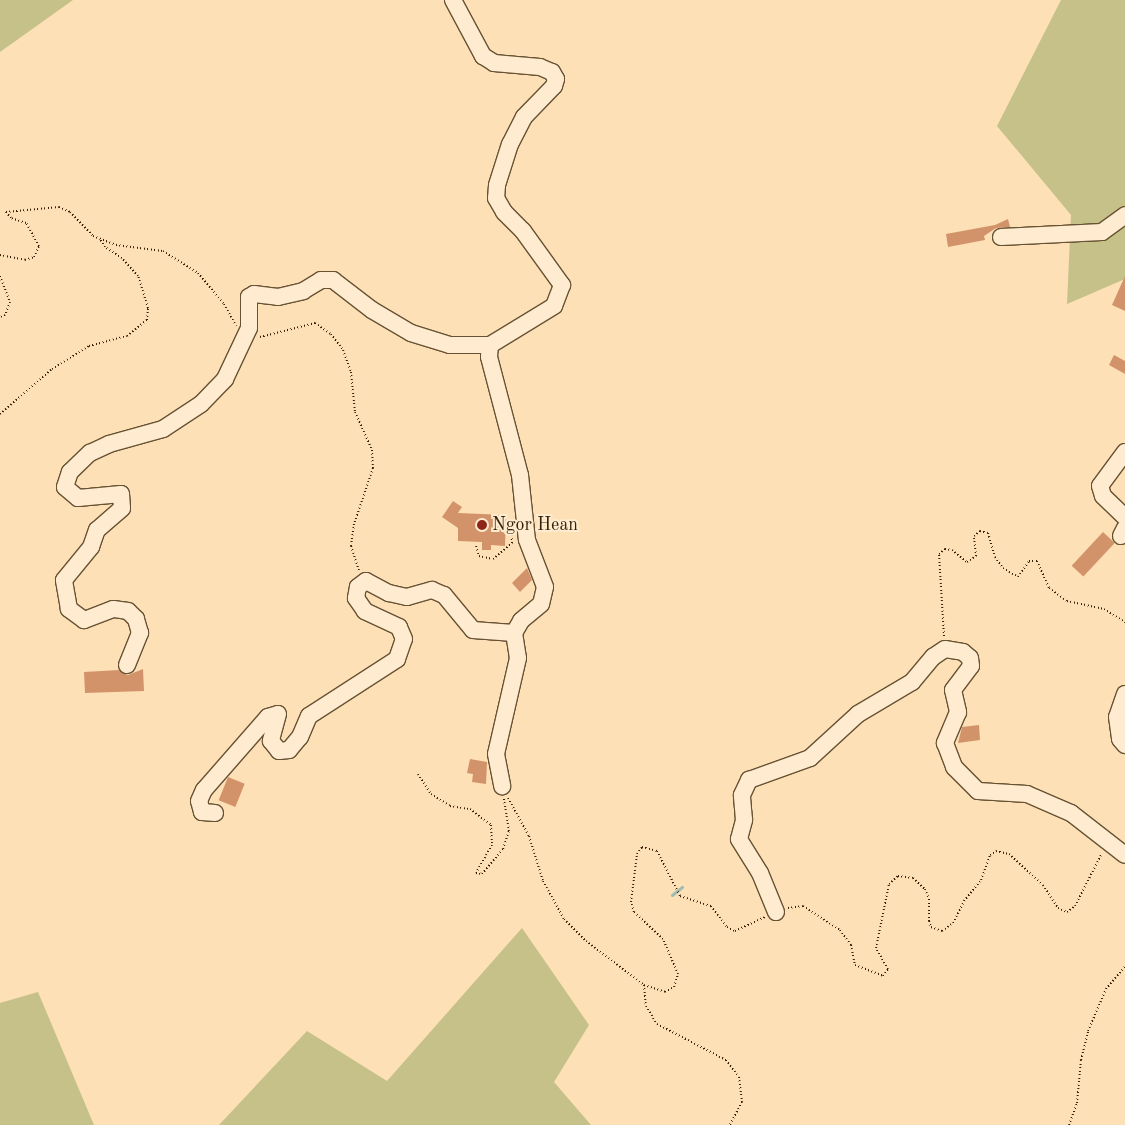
<!DOCTYPE html>
<html>
<head>
<meta charset="utf-8">
<style>
  body { margin:0 }
  #map { position:relative; width:1125px; height:1125px; overflow:hidden; background:#fde0b6; font-family:"Old Standard TT",serif }
  div>[style] { position:absolute }
  .green>* { inset:0; background:#c5c189 }
  .stream>* { height:3px; margin:-1.5px; padding:0 1.5px; transform-origin:1.5px; border-radius:1.5px; background:#a0bcb2 }
  .building>* { inset:0; background:#d3936a; transform-origin:0 0 }
  .path>* { height:2px; margin-top:-1px; transform-origin:0; background:repeating-linear-gradient(90deg,#352207 0 1px,transparent 0 3.5px) }
  .roads { filter:drop-shadow(1px 0 #675233) drop-shadow(-1px 0 #675233) drop-shadow(0 1px #675233) drop-shadow(0 -1px #675233) }
  .minor>* { height:16px; margin:-8px; padding:0 8px; transform-origin:8px; border-radius:8px; background:#feebd0 }
  .dots>* { width:14px; height:14px; translate:-50% -50%; box-sizing:border-box; border:2px solid #feebd0; border-radius:50% }
  span { translate:-50% -50%; white-space:nowrap; text-align:center; line-height:1.15; -webkit-text-stroke:4px #feebd0; paint-order:stroke }
  .poi-label { font-size:18px; color:#352207 }
  .left { translate:0 -50%; text-align:left }
</style>
</head>
<body>
<div id="map">
  <div class="green">
    <i style="clip-path:polygon(0 0,73px 0,0 52px)"></i>
    <i style="clip-path:polygon(1061px 0,1125px 0,1125px 279px,1067px 304px,1071px 215px,997px 126px)"></i>
    <i style="clip-path:polygon(522px 928px,589px 1025px,554px 1082px,591px 1125px,219px 1125px,307px 1031px,387px 1081px)"></i>
    <i style="clip-path:polygon(38px 992px,94px 1125px,0 1125px,0 1003px)"></i>
  </div>
  <div class="stream">
    <i style="left:672px;top:895px;width:13px;rotate:-39deg"></i>
  </div>
  <div class="building">
    <i style="clip-path:polygon(1008px 219px,1010px 227px,996px 228px,984px 236px,985px 240px,948px 247px,946px 234px,995px 225px)"></i>
    <i style="clip-path:polygon(1125px 276px,1125px 311px,1112px 305px)"></i>
    <i style="clip-path:polygon(1114px 355px,1125px 361px,1125px 374px,1109px 365px)"></i>
    <i style="clip-path:polygon(453px 501px,462px 507px,458px 513px,506px 515px,505px 546px,491px 545px,491px 550px,482px 550px,482px 542px,458px 541px,458px 528px,442px 517px)"></i>
    <i style="left:1103px;top:532px;width:16px;height:46px;rotate:43deg"></i>
    <i style="clip-path:polygon(527px 568px,532px 580px,520px 592px,512px 583px)"></i>
    <i style="clip-path:polygon(143px 669px,144px 691px,85px 693px,84px 672px,119px 670px,128px 675px)"></i>
    <i style="clip-path:polygon(979px 725px,980px 740px,958px 743px,962px 727px)"></i>
    <i style="clip-path:polygon(470px 759px,487px 762px,486px 784px,472px 782px,473px 774px,467px 773px)"></i>
    <i style="left:228px;top:777px;width:18px;height:25px;rotate:22deg"></i>
  </div>
  <div class="path">
    <i style="left:0;top:255px;width:25px;rotate:11deg"></i>
    <i style="left:25px;top:260px;width:9px;rotate:-18deg"></i>
    <i style="left:34px;top:257px;width:12px;rotate:-66deg"></i>
    <i style="left:39px;top:246px;width:26px;rotate:-119deg"></i>
    <i style="left:26px;top:223px;width:16px;rotate:-162deg"></i>
    <i style="left:11px;top:218px;width:8px;rotate:-130deg"></i>
    <i style="left:6px;top:212px;width:53px;rotate:-5.4deg"></i>
    <i style="left:59px;top:207px;width:12px;rotate:24deg"></i>
    <i style="left:70px;top:212px;width:33px;rotate:46deg"></i>
    <i style="left:93px;top:236px;width:25px;rotate:21deg"></i>
    <i style="left:116px;top:245px;width:47px;rotate:7.3deg"></i>
    <i style="left:163px;top:251px;width:41px;rotate:32.2deg"></i>
    <i style="left:198px;top:273px;width:40px;rotate:50deg"></i>
    <i style="left:224px;top:304px;width:25px;rotate:61deg"></i>
    <i style="left:0;top:276px;width:28px;rotate:69deg"></i>
    <i style="left:10px;top:302px;width:14px;rotate:111deg"></i>
    <i style="left:5px;top:315px;width:5px;rotate:158deg"></i>
    <i style="left:260px;top:337px;width:57px;rotate:-14.3deg"></i>
    <i style="left:315px;top:323px;width:19px;rotate:35deg"></i>
    <i style="left:331px;top:334px;width:20px;rotate:53deg"></i>
    <i style="left:343px;top:350px;width:23px;rotate:70deg"></i>
    <i style="left:351px;top:372px;width:40px;rotate:84.3deg"></i>
    <i style="left:355px;top:412px;width:42px;rotate:65.9deg"></i>
    <i style="left:372px;top:450px;width:18px;rotate:87deg"></i>
    <i style="left:373px;top:468px;width:59px;rotate:108.7deg"></i>
    <i style="left:354px;top:524px;width:22px;rotate:98deg"></i>
    <i style="left:351px;top:546px;width:26px;rotate:72deg"></i>
    <i style="left:0;top:414px;width:69px;rotate:-40.9deg"></i>
    <i style="left:52px;top:369px;width:44px;rotate:-31.9deg"></i>
    <i style="left:89px;top:346px;width:39px;rotate:-15deg"></i>
    <i style="left:127px;top:336px;width:26px;rotate:-39deg"></i>
    <i style="left:147px;top:320px;width:12px;rotate:-85deg"></i>
    <i style="left:148px;top:308px;width:34px;rotate:-107deg"></i>
    <i style="left:138px;top:276px;width:24px;rotate:-132deg"></i>
    <i style="left:122px;top:258px;width:20px;rotate:-147deg"></i>
    <i style="left:105px;top:247px;width:9px;rotate:-122deg"></i>
    <i style="left:476px;top:546px;width:10px;rotate:73deg"></i>
    <i style="left:479px;top:556px;width:14px;rotate:12deg"></i>
    <i style="left:493px;top:559px;width:25px;rotate:-40deg"></i>
    <i style="left:512px;top:543px;width:16px;rotate:-94deg"></i>
    <i style="left:944px;top:636px;width:82px;rotate:-93.5deg"></i>
    <i style="left:939px;top:554px;width:8px;rotate:-40deg"></i>
    <i style="left:945px;top:549px;width:7px;rotate:8deg"></i>
    <i style="left:952px;top:550px;width:19px;rotate:39deg"></i>
    <i style="left:967px;top:562px;width:11px;rotate:-34deg"></i>
    <i style="left:976px;top:556px;width:20px;rotate:-96deg"></i>
    <i style="left:974px;top:536px;width:8px;rotate:-40deg"></i>
    <i style="left:980px;top:531px;width:8px;rotate:14deg"></i>
    <i style="left:988px;top:533px;width:25px;rotate:74deg"></i>
    <i style="left:995px;top:557px;width:14px;rotate:54deg"></i>
    <i style="left:1003px;top:568px;width:17px;rotate:31deg"></i>
    <i style="left:1018px;top:577px;width:19px;rotate:-55deg"></i>
    <i style="left:1029px;top:561px;width:8px"></i>
    <i style="left:1037px;top:561px;width:30px;rotate:66deg"></i>
    <i style="left:1049px;top:588px;width:22px;rotate:36deg"></i>
    <i style="left:1067px;top:601px;width:38px;rotate:12deg"></i>
    <i style="left:1104px;top:609px;width:25px;rotate:32deg"></i>
    <i style="left:418px;top:774px;width:24px;rotate:57deg"></i>
    <i style="left:431px;top:794px;width:22px;rotate:32deg"></i>
    <i style="left:450px;top:806px;width:20px;rotate:9deg"></i>
    <i style="left:470px;top:809px;width:26px;rotate:37deg"></i>
    <i style="left:491px;top:825px;width:20px;rotate:87deg"></i>
    <i style="left:492px;top:845px;width:32px;rotate:120deg"></i>
    <i style="left:476px;top:873px;width:6px;rotate:9deg"></i>
    <i style="left:482px;top:874px;width:33px;rotate:-50deg"></i>
    <i style="left:503px;top:849px;width:19px;rotate:-72deg"></i>
    <i style="left:509px;top:831px;width:33px;rotate:-99deg"></i>
    <i style="left:508px;top:798px;width:43px;rotate:61.1deg"></i>
    <i style="left:529px;top:836px;width:47px;rotate:72.7deg"></i>
    <i style="left:543px;top:881px;width:43px;rotate:61.1deg"></i>
    <i style="left:564px;top:919px;width:31px;rotate:45deg"></i>
    <i style="left:586px;top:941px;width:73px;rotate:37.2deg"></i>
    <i style="left:644px;top:985px;width:22px;rotate:18deg"></i>
    <i style="left:665px;top:992px;width:10px;rotate:-29deg"></i>
    <i style="left:674px;top:987px;width:14px;rotate:-73deg"></i>
    <i style="left:678px;top:974px;width:38px;rotate:-113deg"></i>
    <i style="left:663px;top:939px;width:40px;rotate:-137deg"></i>
    <i style="left:634px;top:912px;width:10px;rotate:-107deg"></i>
    <i style="left:631px;top:902px;width:48px;rotate:-82.9deg"></i>
    <i style="left:637px;top:854px;width:9px;rotate:-54deg"></i>
    <i style="left:642px;top:847px;width:16px;rotate:15deg"></i>
    <i style="left:657px;top:851px;width:51px;rotate:62.9deg"></i>
    <i style="left:680px;top:896px;width:33px;rotate:18deg"></i>
    <i style="left:711px;top:906px;width:26px;rotate:53deg"></i>
    <i style="left:727px;top:927px;width:9px;rotate:27deg"></i>
    <i style="left:735px;top:931px;width:33px;rotate:-25deg"></i>
    <i style="left:788px;top:908px;width:15px;rotate:-8deg"></i>
    <i style="left:803px;top:906px;width:44px;rotate:33deg"></i>
    <i style="left:840px;top:930px;width:19px;rotate:54deg"></i>
    <i style="left:851px;top:945px;width:20px;rotate:79deg"></i>
    <i style="left:855px;top:965px;width:30px;rotate:21deg"></i>
    <i style="left:883px;top:976px;width:9px;rotate:-54deg"></i>
    <i style="left:888px;top:969px;width:24px;rotate:-120deg"></i>
    <i style="left:876px;top:948px;width:65px;rotate:-78.5deg"></i>
    <i style="left:889px;top:884px;width:12px;rotate:-42deg"></i>
    <i style="left:898px;top:876px;width:15px;rotate:8deg"></i>
    <i style="left:913px;top:878px;width:16px;rotate:43deg"></i>
    <i style="left:925px;top:889px;width:11px;rotate:68deg"></i>
    <i style="left:929px;top:899px;width:22px;rotate:90deg"></i>
    <i style="left:929px;top:921px;width:6px;rotate:72deg"></i>
    <i style="left:931px;top:927px;width:12px;rotate:20deg"></i>
    <i style="left:942px;top:931px;width:14px;rotate:-36deg"></i>
    <i style="left:953px;top:923px;width:25px;rotate:-63deg"></i>
    <i style="left:964px;top:901px;width:27px;rotate:-51deg"></i>
    <i style="left:981px;top:880px;width:27px;rotate:-70deg"></i>
    <i style="left:990px;top:855px;width:7px;rotate:-34deg"></i>
    <i style="left:996px;top:851px;width:13px;rotate:13deg"></i>
    <i style="left:1009px;top:854px;width:46px;rotate:42.4deg"></i>
    <i style="left:1043px;top:885px;width:27px;rotate:57deg"></i>
    <i style="left:1058px;top:908px;width:10px;rotate:24deg"></i>
    <i style="left:1067px;top:912px;width:10px;rotate:-37deg"></i>
    <i style="left:1075px;top:906px;width:59px;rotate:-63deg"></i>
    <i style="left:644px;top:985px;width:21px;rotate:85deg"></i>
    <i style="left:646px;top:1006px;width:21px;rotate:59deg"></i>
    <i style="left:657px;top:1024px;width:78px;rotate:27.6deg"></i>
    <i style="left:726px;top:1060px;width:21px;rotate:53deg"></i>
    <i style="left:739px;top:1077px;width:25px;rotate:83deg"></i>
    <i style="left:742px;top:1102px;width:26px;rotate:118deg"></i>
    <i style="left:1069px;top:1125px;width:23px;rotate:-70deg"></i>
    <i style="left:1077px;top:1103px;width:43px;rotate:-84.7deg"></i>
    <i style="left:1081px;top:1060px;width:30px;rotate:-76deg"></i>
    <i style="left:1088px;top:1031px;width:46px;rotate:-66.8deg"></i>
    <i style="left:1106px;top:989px;width:30px;rotate:-50deg"></i>
  </div>
  <div class="roads">
    <div class="minor">
      <i style="left:453px;top:0;width:64px;rotate:61.8deg"></i>
      <i style="left:483px;top:56px;width:13px;rotate:32deg"></i>
      <i style="left:494px;top:63px;width:46px;rotate:5deg"></i>
      <i style="left:540px;top:67px;width:13px;rotate:23deg"></i>
      <i style="left:552px;top:72px;width:8px;rotate:60deg"></i>
      <i style="left:556px;top:79px;width:7px;rotate:106deg"></i>
      <i style="left:554px;top:86px;width:43px;rotate:134.1deg"></i>
      <i style="left:524px;top:117px;width:30px;rotate:117deg"></i>
      <i style="left:510px;top:144px;width:43px;rotate:107.6deg"></i>
      <i style="left:497px;top:185px;width:13px;rotate:94deg"></i>
      <i style="left:496px;top:198px;width:16px;rotate:60deg"></i>
      <i style="left:504px;top:212px;width:27px;rotate:45deg"></i>
      <i style="left:523px;top:231px;width:67px;rotate:54.2deg"></i>
      <i style="left:562px;top:285px;width:22px;rotate:111deg"></i>
      <i style="left:554px;top:306px;width:75px;rotate:148.6deg"></i>
      <i style="left:490px;top:345px;width:12px;rotate:95deg"></i>
      <i style="left:489px;top:357px;width:122px;rotate:75.3deg"></i>
      <i style="left:520px;top:475px;width:65px;rotate:83.9deg"></i>
      <i style="left:527px;top:540px;width:50px;rotate:69deg"></i>
      <i style="left:545px;top:587px;width:17px;rotate:103deg"></i>
      <i style="left:541px;top:604px;width:26px;rotate:140deg"></i>
      <i style="left:521px;top:621px;width:14px;rotate:120deg"></i>
      <i style="left:514px;top:633px;width:25px;rotate:81deg"></i>
      <i style="left:518px;top:658px;width:98px;rotate:102.9deg"></i>
      <i style="left:496px;top:754px;width:33px;rotate:79deg"></i>
      <i style="left:1001px;top:237px;width:101px;rotate:-2.8deg"></i>
      <i style="left:1102px;top:232px;width:29px;rotate:-36deg"></i>
      <i style="left:1125px;top:452px;width:42px;rotate:126.3deg"></i>
      <i style="left:1100px;top:486px;width:10px;rotate:73deg"></i>
      <i style="left:1103px;top:496px;width:30px;rotate:44deg"></i>
      <i style="left:1121px;top:536px;width:9px;rotate:-63deg"></i>
      <i style="left:127px;top:665px;width:35px;rotate:-68deg"></i>
      <i style="left:140px;top:633px;width:15px;rotate:-106deg"></i>
      <i style="left:136px;top:619px;width:11px;rotate:-135deg"></i>
      <i style="left:128px;top:611px;width:15px;rotate:-172deg"></i>
      <i style="left:113px;top:609px;width:31px;rotate:159deg"></i>
      <i style="left:84px;top:620px;width:19px;rotate:-144deg"></i>
      <i style="left:69px;top:609px;width:29px;rotate:-100deg"></i>
      <i style="left:64px;top:580px;width:43px;rotate:-50.7deg"></i>
      <i style="left:91px;top:547px;width:18px;rotate:-71deg"></i>
      <i style="left:97px;top:530px;width:33px;rotate:-41deg"></i>
      <i style="left:122px;top:508px;width:14px;rotate:-94deg"></i>
      <i style="left:121px;top:494px;width:43px;rotate:174.7deg"></i>
      <i style="left:78px;top:498px;width:17px;rotate:-140deg"></i>
      <i style="left:65px;top:487px;width:16px;rotate:-72deg"></i>
      <i style="left:70px;top:472px;width:28px;rotate:-44deg"></i>
      <i style="left:90px;top:453px;width:21px;rotate:-25deg"></i>
      <i style="left:109px;top:444px;width:56px;rotate:-15.5deg"></i>
      <i style="left:163px;top:429px;width:45px;rotate:-33.3deg"></i>
      <i style="left:201px;top:404px;width:35px;rotate:-46deg"></i>
      <i style="left:225px;top:379px;width:56px;rotate:-64.8deg"></i>
      <i style="left:249px;top:328px;width:31px;rotate:-90deg"></i>
      <i style="left:249px;top:297px;width:6px;rotate:-31deg"></i>
      <i style="left:254px;top:294px;width:24px;rotate:7deg"></i>
      <i style="left:278px;top:297px;width:26px;rotate:-13deg"></i>
      <i style="left:303px;top:291px;width:21px;rotate:-31deg"></i>
      <i style="left:321px;top:280px;width:12px"></i>
      <i style="left:333px;top:280px;width:49px;rotate:37.6deg"></i>
      <i style="left:372px;top:310px;width:45px;rotate:30.5deg"></i>
      <i style="left:411px;top:333px;width:41px;rotate:17.1deg"></i>
      <i style="left:450px;top:345px;width:40px"></i>
      <i style="left:1125px;top:694px;width:24px;rotate:109deg"></i>
      <i style="left:1117px;top:717px;width:22px;rotate:82deg"></i>
      <i style="left:1120px;top:739px;width:8px;rotate:50deg"></i>
      <i style="left:215px;top:813px;width:13px;rotate:-176deg"></i>
      <i style="left:202px;top:812px;width:11px;rotate:-105deg"></i>
      <i style="left:199px;top:801px;width:12px;rotate:-66deg"></i>
      <i style="left:204px;top:790px;width:97px;rotate:-48.8deg"></i>
      <i style="left:268px;top:717px;width:10px;rotate:-17deg"></i>
      <i style="left:278px;top:714px;width:28px;rotate:105deg"></i>
      <i style="left:271px;top:741px;width:13px;rotate:51deg"></i>
      <i style="left:279px;top:751px;width:10px;rotate:-6deg"></i>
      <i style="left:289px;top:750px;width:17px;rotate:-50deg"></i>
      <i style="left:300px;top:737px;width:23px;rotate:-67deg"></i>
      <i style="left:309px;top:716px;width:105px;rotate:-32.9deg"></i>
      <i style="left:397px;top:659px;width:21px;rotate:-71deg"></i>
      <i style="left:404px;top:639px;width:13px;rotate:-113deg"></i>
      <i style="left:399px;top:627px;width:38px;rotate:-155deg"></i>
      <i style="left:365px;top:611px;width:16px;rotate:-125deg"></i>
      <i style="left:356px;top:598px;width:11px;rotate:-80deg"></i>
      <i style="left:358px;top:587px;width:10px;rotate:-37deg"></i>
      <i style="left:366px;top:581px;width:26px;rotate:28deg"></i>
      <i style="left:389px;top:593px;width:18px;rotate:13deg"></i>
      <i style="left:407px;top:597px;width:26px;rotate:-16deg"></i>
      <i style="left:432px;top:590px;width:13px;rotate:23deg"></i>
      <i style="left:444px;top:595px;width:45px;rotate:50.4deg"></i>
      <i style="left:473px;top:630px;width:41px;rotate:4.2deg"></i>
      <i style="left:776px;top:912px;width:42px;rotate:-112.3deg"></i>
      <i style="left:760px;top:873px;width:40px;rotate:-122deg"></i>
      <i style="left:739px;top:839px;width:20px;rotate:-75deg"></i>
      <i style="left:744px;top:820px;width:25px;rotate:-95deg"></i>
      <i style="left:742px;top:795px;width:17px;rotate:-65deg"></i>
      <i style="left:749px;top:780px;width:65px;rotate:-19.8deg"></i>
      <i style="left:810px;top:758px;width:65px;rotate:-42.5deg"></i>
      <i style="left:858px;top:714px;width:63px;rotate:-30.7deg"></i>
      <i style="left:912px;top:682px;width:33px;rotate:-50deg"></i>
      <i style="left:933px;top:657px;width:14px;rotate:-34deg"></i>
      <i style="left:945px;top:649px;width:18px;rotate:9deg"></i>
      <i style="left:963px;top:652px;width:9px;rotate:41deg"></i>
      <i style="left:970px;top:658px;width:8px;rotate:83deg"></i>
      <i style="left:971px;top:666px;width:30px;rotate:127deg"></i>
      <i style="left:953px;top:690px;width:23px;rotate:77deg"></i>
      <i style="left:958px;top:712px;width:34px;rotate:113deg"></i>
      <i style="left:945px;top:743px;width:26px;rotate:69deg"></i>
      <i style="left:954px;top:767px;width:34px;rotate:45deg"></i>
      <i style="left:978px;top:791px;width:49px;rotate:3.5deg"></i>
      <i style="left:1027px;top:794px;width:48px;rotate:23.4deg"></i>
      <i style="left:1071px;top:813px;width:68px;rotate:37.9deg"></i>
    </div>
  </div>
  <div class="dots">
    <i style="left:482px;top:525px;background:#8f2418"></i>
  </div>
  <div class="poi-label">
    <span class="left" style="left:492px;top:525px">Ngor Hean</span>
  </div>
</div>
</body>
</html>
